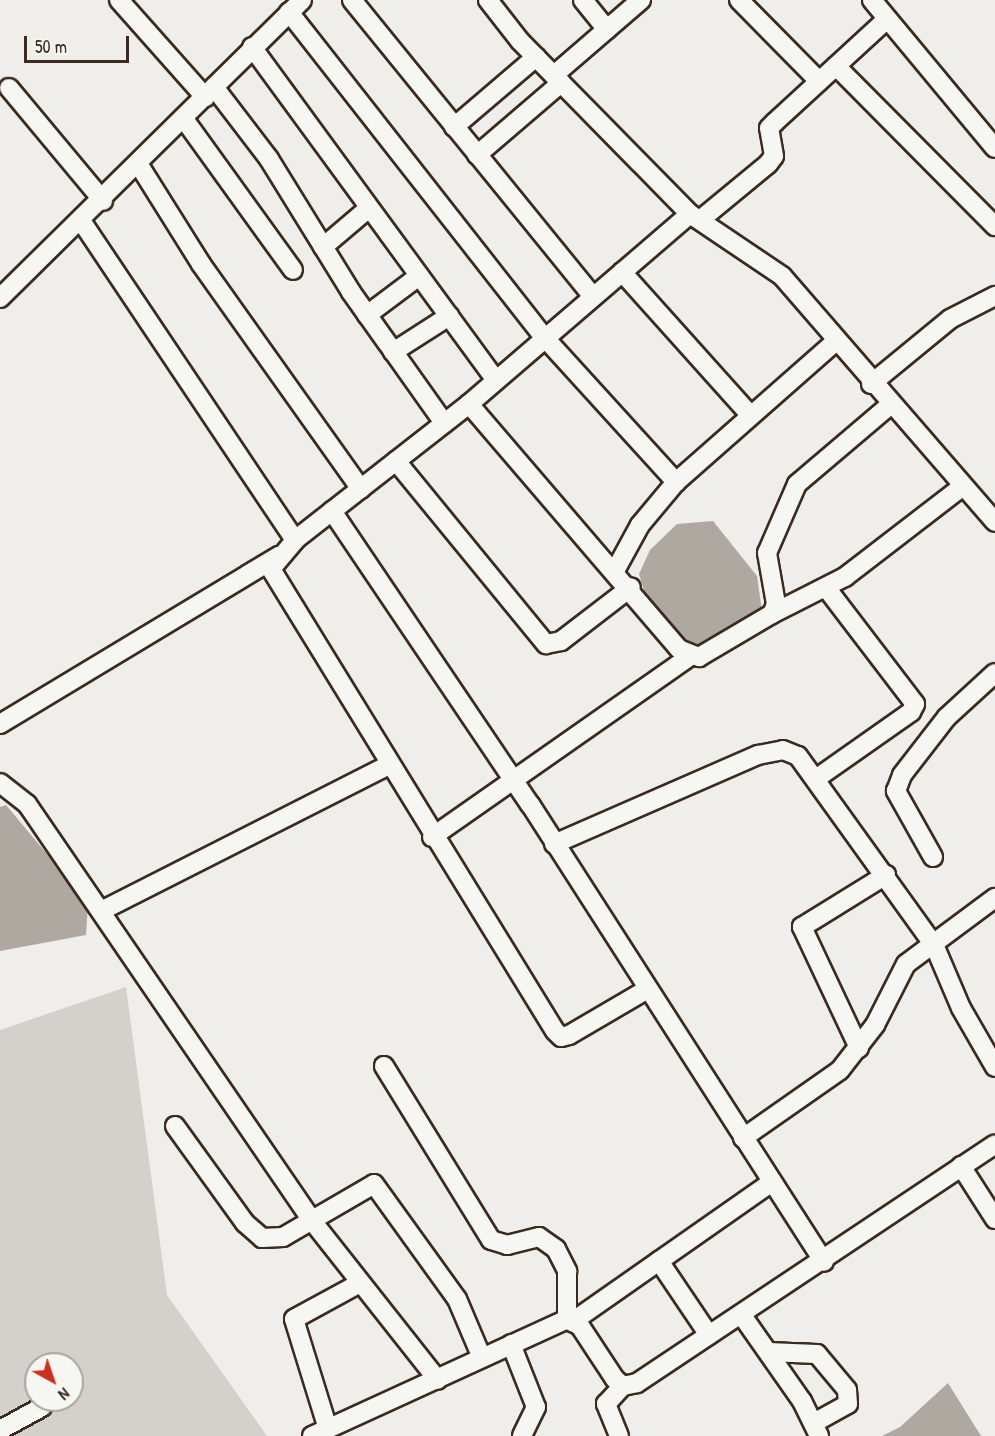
<!DOCTYPE html>
<html>
<head>
<meta charset="utf-8">
<style>
  body { margin:0 }
  #map { position:relative; width:995px; height:1436px; overflow:hidden; background:#efeeea; font-family:"Patrick Hand",sans-serif }
  div>[style] { position:absolute }
  .green>* { inset:0; background:#d4d1cc }
  .water>* { inset:0; background:#afa8a1 }
  .roads { filter:drop-shadow(2px 0 #3b2a1e) drop-shadow(-2px 0 #3b2a1e) drop-shadow(0 2px #3b2a1e) drop-shadow(0 -2px #3b2a1e) }
  .minor>* { height:18px; margin:-9px; padding:0 9px; transform-origin:9px; border-radius:9px; background:#f6f6f2 }
  span { translate:-50% -50%; white-space:nowrap; text-align:center; line-height:1.15; -webkit-text-stroke:6px #f6f6f2; paint-order:stroke }
  .north { position:absolute; left:24px; top:1352px; width:60px; height:60px; box-sizing:border-box; background:#f6f6f2; border:2px solid #aba49d; border-radius:50%; rotate:140deg; font-size:16px; font-weight:700; line-height:24px; text-align:center; color:#3b2a1e }
  .north::after { content:''; display:block; margin:auto; width:21px; height:27px; background:#c8321e; clip-path:polygon(50% 0,100% 100%,50% 72%,0 100%) }
  .scale { position:absolute; left:24px; top:36px; width:105px; height:27px; box-sizing:border-box; border:3px solid #3b2a1e; border-top:0; padding-left:8px; font-size:18px; line-height:21px; white-space:nowrap; color:#3b2a1e; -webkit-text-stroke:4px #f6f6f2; paint-order:stroke }
</style>
</head>
<body>
<div id="map">
  <div class="green">
    <i style="clip-path:polygon(evenodd,126px 987px,167px 1295px,267px 1436px,0 1436px,0 1030px,126px 987px,36px 1364px,72px 1364px,72px 1400px,36px 1400px,36px 1364px)"></i>
  </div>
  <div class="water">
    <i style="clip-path:polygon(713px 521px,757px 576px,763px 618px,702px 655px,649px 607px,639px 574px,650px 550px,677px 524px)"></i>
    <i style="clip-path:polygon(6px 805px,88px 903px,86px 935px,0 951px,0 807px)"></i>
    <i style="clip-path:polygon(948px 1383px,981px 1436px,882px 1436px,900px 1427px)"></i>
  </div>
  <div class="roads">
    <div class="minor">
      <i style="left:119px;top:0;width:130px;rotate:48.4deg"></i>
      <i style="left:352px;top:0;width:382px;rotate:50.9deg"></i>
      <i style="left:488px;top:0;width:52px;rotate:52deg"></i>
      <i style="left:520px;top:41px;width:243px;rotate:45.5deg"></i>
      <i style="left:690px;top:214px;width:111px;rotate:34deg"></i>
      <i style="left:782px;top:276px;width:325px;rotate:49.1deg"></i>
      <i style="left:583px;top:0;width:38px;rotate:51deg"></i>
      <i style="left:739px;top:0;width:114px;rotate:45.4deg"></i>
      <i style="left:872px;top:0;width:192px;rotate:50.3deg"></i>
      <i style="left:289px;top:12px;width:415px;rotate:51.9deg"></i>
      <i style="left:545px;top:338px;width:195px;rotate:47.7deg"></i>
      <i style="left:252px;top:47px;width:413px;rotate:53.8deg"></i>
      <i style="left:836px;top:66px;width:226px;rotate:45.2deg"></i>
      <i style="left:554px;top:75px;width:115px;rotate:-40.8deg"></i>
      <i style="left:214px;top:87px;width:91px;rotate:52.6deg"></i>
      <i style="left:269px;top:159px;width:156px;rotate:58.3deg"></i>
      <i style="left:351px;top:292px;width:161px;rotate:54.6deg"></i>
      <i style="left:9px;top:88px;width:147px;rotate:50.2deg"></i>
      <i style="left:184px;top:119px;width:186px;rotate:54.2deg"></i>
      <i style="left:454px;top:127px;width:108px;rotate:-40.5deg"></i>
      <i style="left:477px;top:155px;width:111px;rotate:-40.6deg"></i>
      <i style="left:139px;top:165px;width:117px;rotate:57.9deg"></i>
      <i style="left:201px;top:264px;width:276px;rotate:54.6deg"></i>
      <i style="left:700px;top:220px;width:88px;rotate:-39.5deg"></i>
      <i style="left:768px;top:164px;width:10px;rotate:-53deg"></i>
      <i style="left:774px;top:156px;width:28px;rotate:-100deg"></i>
      <i style="left:769px;top:128px;width:8px;rotate:-45deg"></i>
      <i style="left:775px;top:122px;width:151px;rotate:-42.6deg"></i>
      <i style="left:82px;top:222px;width:383px;rotate:56.2deg"></i>
      <i style="left:323px;top:247px;width:60px;rotate:-40.3deg"></i>
      <i style="left:622px;top:272px;width:193px;rotate:48.1deg"></i>
      <i style="left:0;top:298px;width:424px;rotate:-44.6deg"></i>
      <i style="left:367px;top:315px;width:65px;rotate:-36.9deg"></i>
      <i style="left:393px;top:352px;width:67px;rotate:-32.7deg"></i>
      <i style="left:871px;top:384px;width:102px;rotate:-39.4deg"></i>
      <i style="left:950px;top:319px;width:51px;rotate:-27.1deg"></i>
      <i style="left:469px;top:404px;width:323px;rotate:49.4deg"></i>
      <i style="left:679px;top:649px;width:22px;rotate:22deg"></i>
      <i style="left:699px;top:657px;width:85px;rotate:-30.5deg"></i>
      <i style="left:772px;top:614px;width:11px;rotate:-68deg"></i>
      <i style="left:776px;top:604px;width:52px;rotate:-100deg"></i>
      <i style="left:767px;top:553px;width:75px;rotate:-66.5deg"></i>
      <i style="left:797px;top:484px;width:121px;rotate:-40.3deg"></i>
      <i style="left:396px;top:461px;width:237px;rotate:50.7deg"></i>
      <i style="left:546px;top:644px;width:15px;rotate:-11deg"></i>
      <i style="left:561px;top:641px;width:88px;rotate:-37.6deg"></i>
      <i style="left:332px;top:511px;width:354px;rotate:56deg"></i>
      <i style="left:530px;top:804px;width:544px;rotate:57.3deg"></i>
      <i style="left:616px;top:569px;width:50px;rotate:-61.4deg"></i>
      <i style="left:640px;top:525px;width:56px;rotate:-50.1deg"></i>
      <i style="left:676px;top:482px;width:213px;rotate:-41.4deg"></i>
      <i style="left:772px;top:614px;width:82px;rotate:-26.9deg"></i>
      <i style="left:845px;top:577px;width:148px;rotate:-37.6deg"></i>
      <i style="left:0;top:724px;width:325px;rotate:-31.1deg"></i>
      <i style="left:817px;top:778px;width:115px;rotate:-35.1deg"></i>
      <i style="left:911px;top:712px;width:9px;rotate:-63deg"></i>
      <i style="left:915px;top:704px;width:145px;rotate:-127.4deg"></i>
      <i style="left:0;top:783px;width:34px;rotate:38deg"></i>
      <i style="left:27px;top:804px;width:506px;rotate:55.62deg"></i>
      <i style="left:313px;top:1222px;width:201px;rotate:51.7deg"></i>
      <i style="left:432px;top:837px;width:314px;rotate:-35deg"></i>
      <i style="left:554px;top:844px;width:223px;rotate:-23.6deg"></i>
      <i style="left:758px;top:755px;width:25px;rotate:-11deg"></i>
      <i style="left:783px;top:750px;width:16px;rotate:22deg"></i>
      <i style="left:798px;top:756px;width:235px;rotate:54.3deg"></i>
      <i style="left:935px;top:947px;width:66px;rotate:66.9deg"></i>
      <i style="left:961px;top:1008px;width:68px;rotate:60deg"></i>
      <i style="left:933px;top:857px;width:76px;rotate:-119.3deg"></i>
      <i style="left:896px;top:791px;width:17px;rotate:-69deg"></i>
      <i style="left:902px;top:775px;width:73px;rotate:-52.2deg"></i>
      <i style="left:947px;top:717px;width:65px;rotate:-42.5deg"></i>
      <i style="left:101px;top:911px;width:323px;rotate:-26.9deg"></i>
      <i style="left:646px;top:990px;width:89px;rotate:149.7deg"></i>
      <i style="left:569px;top:1035px;width:8px;rotate:166deg"></i>
      <i style="left:561px;top:1037px;width:8px;rotate:-135deg"></i>
      <i style="left:555px;top:1031px;width:542px;rotate:-121.58deg"></i>
      <i style="left:271px;top:569px;width:38px;rotate:-50deg"></i>
      <i style="left:295px;top:540px;width:221px;rotate:-38deg"></i>
      <i style="left:469px;top:404px;width:291px;rotate:-40.7deg"></i>
      <i style="left:859px;top:1048px;width:134px;rotate:-115.2deg"></i>
      <i style="left:802px;top:927px;width:99px;rotate:-31.8deg"></i>
      <i style="left:384px;top:1066px;width:204px;rotate:58.4deg"></i>
      <i style="left:491px;top:1240px;width:17px;rotate:17deg"></i>
      <i style="left:507px;top:1245px;width:33px;rotate:-14deg"></i>
      <i style="left:539px;top:1237px;width:21px;rotate:35deg"></i>
      <i style="left:556px;top:1249px;width:25px;rotate:63deg"></i>
      <i style="left:567px;top:1271px;width:48px;rotate:90deg"></i>
      <i style="left:175px;top:1126px;width:120px;rotate:54.2deg"></i>
      <i style="left:245px;top:1223px;width:23px;rotate:41deg"></i>
      <i style="left:262px;top:1238px;width:21px;rotate:-3deg"></i>
      <i style="left:283px;top:1237px;width:105px;rotate:-30.2deg"></i>
      <i style="left:374px;top:1184px;width:142px;rotate:54.2deg"></i>
      <i style="left:457px;top:1299px;width:64px;rotate:67deg"></i>
      <i style="left:743px;top:1138px;width:118px;rotate:-35deg"></i>
      <i style="left:840px;top:1070px;width:57px;rotate:-52.1deg"></i>
      <i style="left:875px;top:1025px;width:68px;rotate:-63.1deg"></i>
      <i style="left:906px;top:964px;width:111px;rotate:-36.6deg"></i>
      <i style="left:961px;top:1166px;width:63px;rotate:57.3deg"></i>
      <i style="left:659px;top:1261px;width:89px;rotate:56deg"></i>
      <i style="left:741px;top:1314px;width:106px;rotate:55deg"></i>
      <i style="left:802px;top:1401px;width:39px;rotate:64deg"></i>
      <i style="left:572px;top:1322px;width:244px;rotate:-35deg"></i>
      <i style="left:511px;top:1344px;width:68px;rotate:68.4deg"></i>
      <i style="left:536px;top:1407px;width:32px;rotate:116deg"></i>
      <i style="left:768px;top:1352px;width:49px;rotate:2.3deg"></i>
      <i style="left:817px;top:1354px;width:47px;rotate:50.2deg"></i>
      <i style="left:847px;top:1390px;width:14px;rotate:86deg"></i>
      <i style="left:848px;top:1404px;width:39px;rotate:151deg"></i>
      <i style="left:328px;top:1429px;width:115px;rotate:-107.2deg"></i>
      <i style="left:294px;top:1319px;width:75px;rotate:-28.6deg"></i>
      <i style="left:0;top:1430px;width:48px;rotate:-28.7deg"></i>
      <i style="left:312px;top:1436px;width:281px;rotate:-24.6deg"></i>
      <i style="left:567px;top:1319px;width:15px;rotate:28deg"></i>
      <i style="left:580px;top:1326px;width:64px;rotate:56.6deg"></i>
      <i style="left:615px;top:1379px;width:11px;rotate:41deg"></i>
      <i style="left:623px;top:1386px;width:14px;rotate:-12deg"></i>
      <i style="left:637px;top:1383px;width:430px;rotate:-33.7deg"></i>
      <i style="left:619px;top:1436px;width:35px;rotate:-112deg"></i>
      <i style="left:606px;top:1404px;width:25px;rotate:-47deg"></i>
    </div>
  </div>
  <div class="north">N</div>
  <div class="scale">50 m</div>
</div>
</body>
</html>
